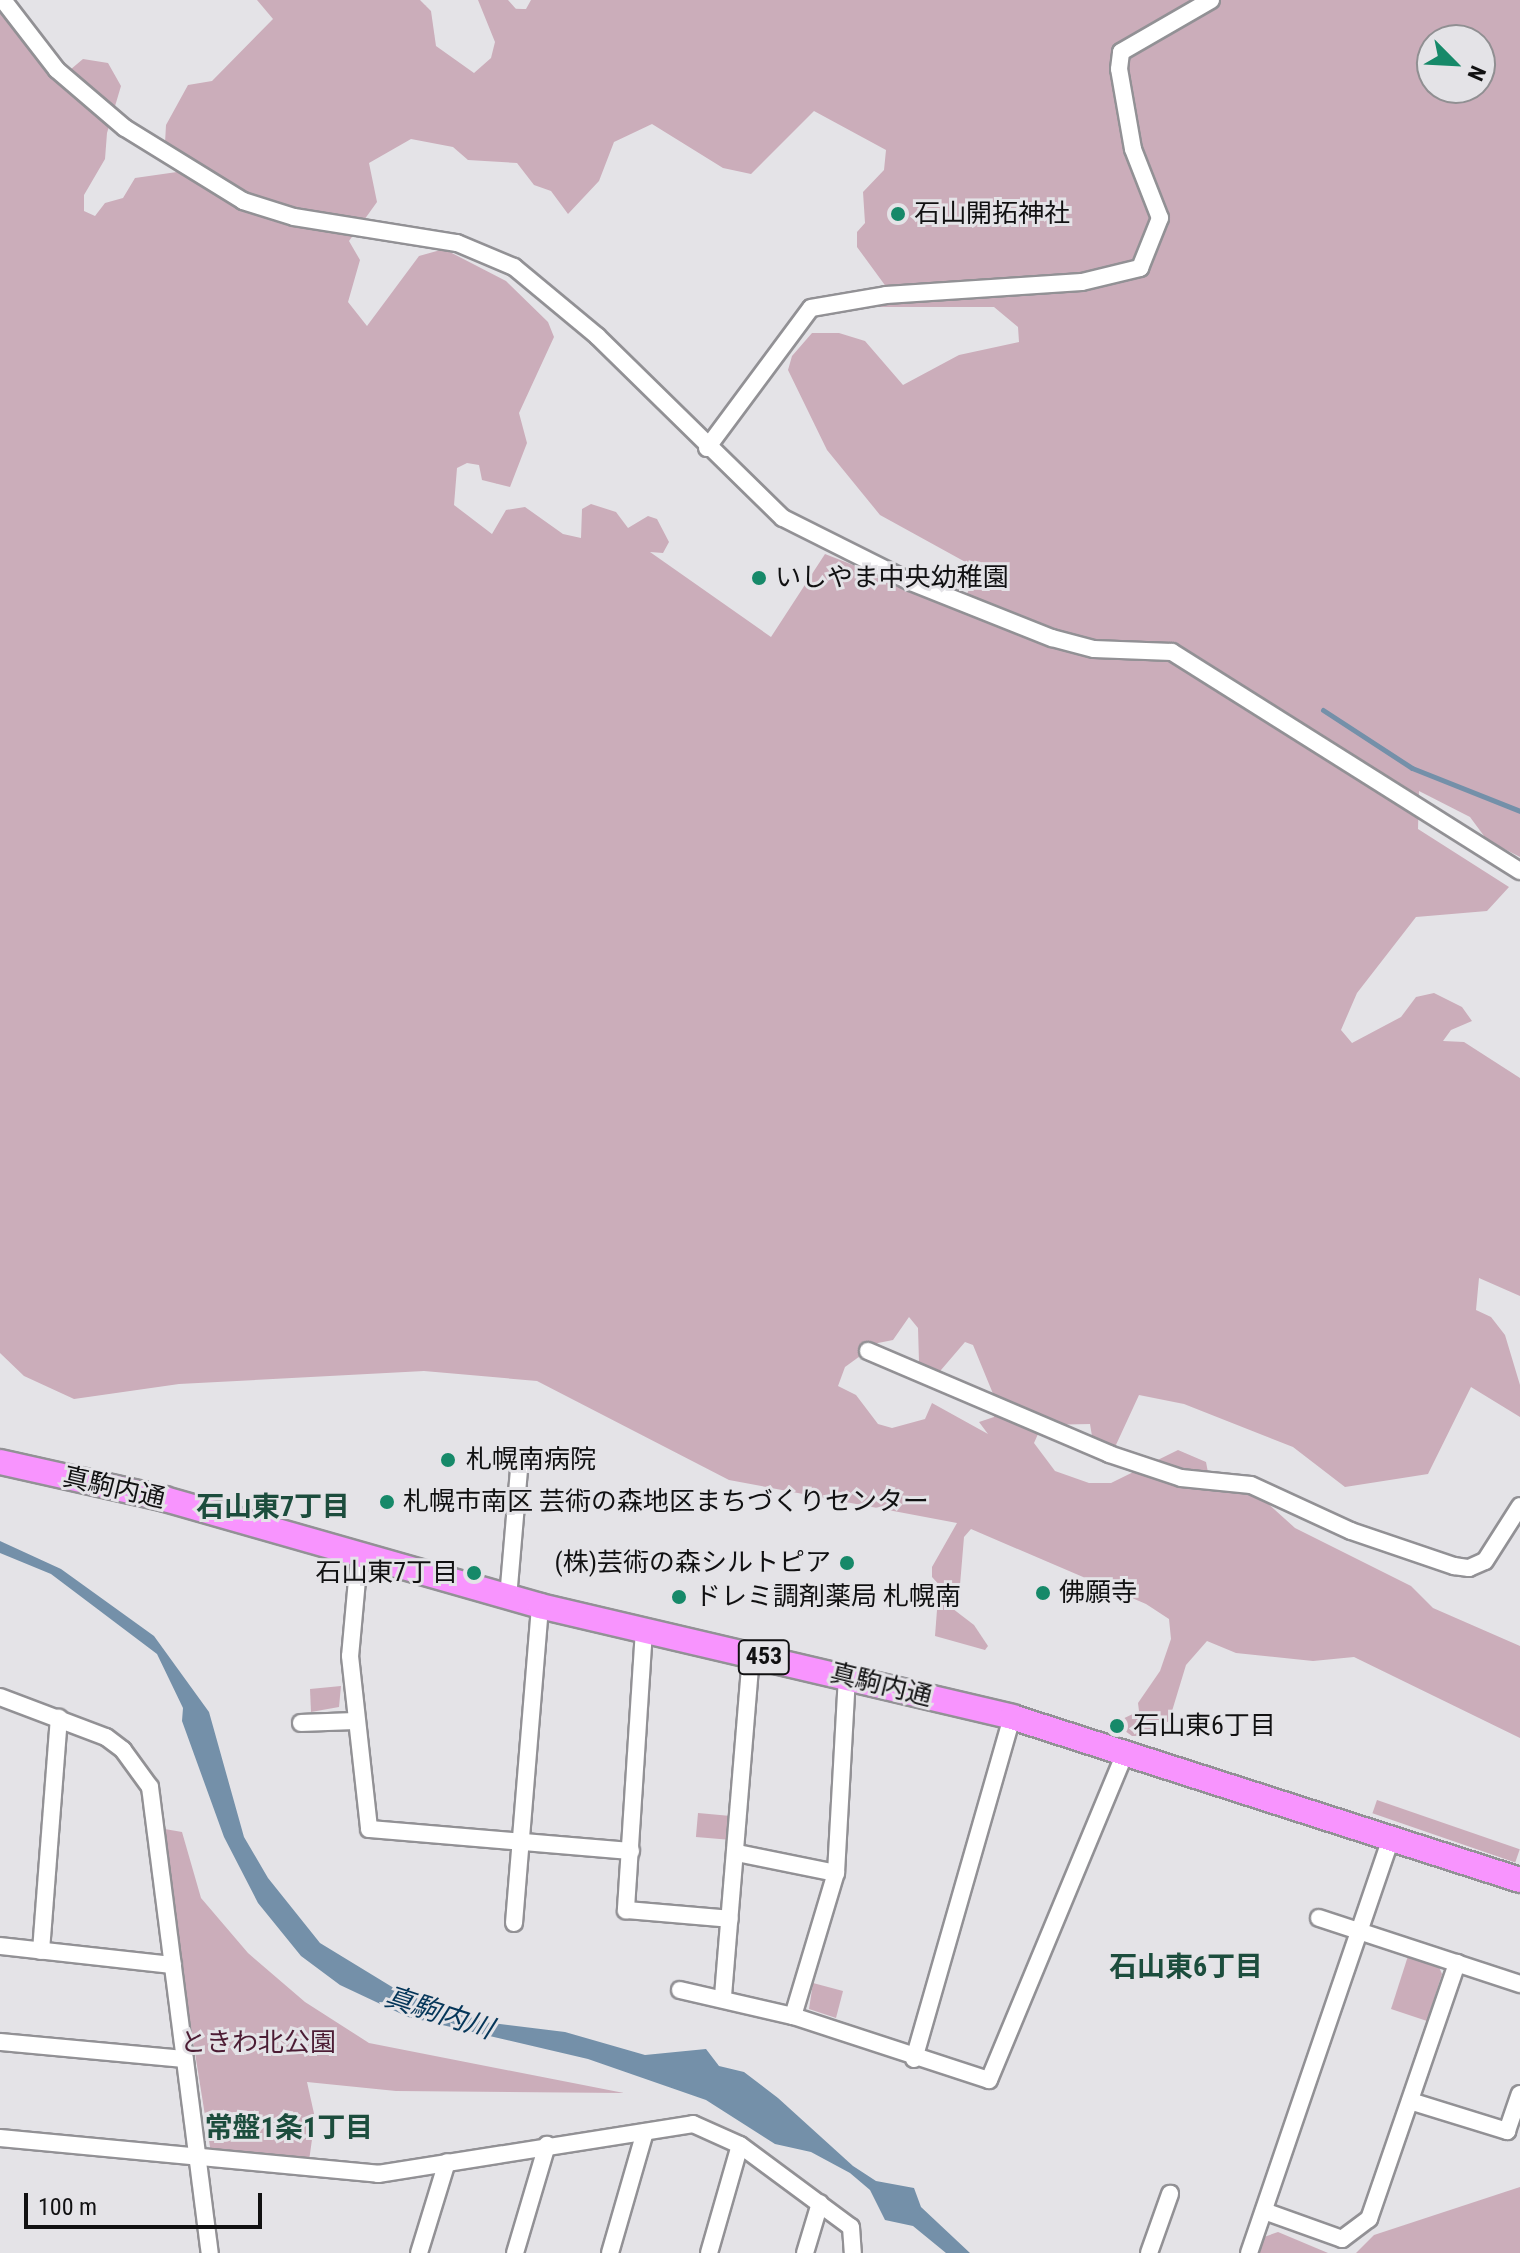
<!DOCTYPE html>
<html>
<head>
<meta charset="utf-8">
<style>
  body { margin:0 }
  #map { position:relative; width:1520px; height:2253px; overflow:hidden; background:#e4e3e7; font-family:"Roboto Condensed","Noto Sans JP",sans-serif }
  div>[style] { position:absolute }
  .green>* { inset:0; background:#cbadba; transform-origin:0 0 }
  .water>* { inset:0; background:#7490a9 }
  .stream>* { height:5px; margin:-2.5px; padding:0 2.5px; transform-origin:2.5px; border-radius:2.5px; background:#7490a9 }
  .roads { filter:drop-shadow(2px 0 #929195) drop-shadow(-2px 0 #929195) drop-shadow(0 2px #929195) drop-shadow(0 -2px #929195) }
  .minor>* { height:16px; margin:-8px; padding:0 8px; transform-origin:8px; border-radius:8px; background:#fff }
  .highway>* { height:24px; margin:-12px; padding:0 12px; transform-origin:12px; border-radius:12px; background:#f894fe }
  .dots>* { width:22px; height:22px; translate:-50% -50%; box-sizing:border-box; border:4px solid #e4e3e7; border-radius:50% }
  span { translate:-50% -50%; white-space:nowrap; text-align:center; line-height:1.15; -webkit-text-stroke:6px #e4e3e7; paint-order:stroke }
  .shield-label span { padding:2px 6px; background:#e4e3e7; border:2px solid; border-radius:6px; -webkit-text-stroke-width:0 }
  .shield-label { font-size:24px; color:#111112; font-weight:700 }
  .poi-label { font-size:26px; color:#111112 }
  .left { translate:0 -50%; text-align:left }
  .right { translate:-100% -50%; text-align:right }
  .street-label { font-size:26px; color:#111112 }
  .park-label { font-size:26px; color:#4c1c34 }
  .neighbourhood-label { font-size:28px; color:#1c4d3d; font-weight:700 }
  .water-label { font-size:28px; color:#053659; font-style:italic }
  .north { position:absolute; left:1416px; top:24px; width:80px; height:80px; box-sizing:border-box; background:#e4e3e7; border:2px solid #908f92; border-radius:50%; rotate:114deg; font-size:22px; font-weight:700; line-height:32px; text-align:center; color:#111112 }
  .north::after { content:''; display:block; margin:auto; width:28px; height:36px; background:#168969; clip-path:polygon(50% 0,100% 100%,50% 72%,0 100%) }
  .scale { position:absolute; left:24px; top:2193px; width:238px; height:36px; box-sizing:border-box; border:4px solid #111112; border-top:0; padding-left:10px; font-size:24px; line-height:28px; white-space:nowrap; color:#111112; -webkit-text-stroke:6px #e4e3e7; paint-order:stroke }
</style>
</head>
<body>
<div id="map">
  <div class="green">
    <i style="clip-path:polygon(evenodd,257px 0,420px 0,431px 11px,436px 46px,474px 73px,491px 58px,495px 42px,478px 0,508px 0,516px 9px,526px 9px,531px 0,1520px 0,1520px 857px,1487px 840px,1470px 817px,1419px 791px,1418px 829px,1509px 887px,1487px 911px,1416px 917px,1357px 993px,1341px 1030px,1352px 1043px,1401px 1017px,1416px 997px,1434px 993px,1462px 1007px,1472px 1021px,1451px 1030px,1443px 1041px,1464px 1042px,1520px 1078px,1520px 1296px,1479px 1278px,1476px 1310px,1491px 1317px,1505px 1335px,1520px 1385px,1520px 1417px,1471px 1387px,1428px 1474px,1345px 1487px,1293px 1447px,1184px 1404px,1139px 1395px,1115px 1447px,1102px 1447px,1092px 1436px,1090px 1424px,1042px 1425px,1034px 1443px,1055px 1471px,1089px 1483px,1111px 1483px,1178px 1450px,1206px 1462px,1211px 1488px,1253px 1490px,1295px 1528px,1411px 1586px,1433px 1608px,1520px 1646px,1520px 1738px,1354px 1657px,1313px 1661px,1236px 1653px,1207px 1641px,1186px 1665px,1169px 1721px,1143px 1736px,1132px 1736px,1114px 1723px,1139px 1711px,1138px 1703px,1160px 1671px,1171px 1639px,1169px 1619px,1146px 1604px,971px 1529px,964px 1537px,960px 1585px,943px 1589px,932px 1577px,932px 1567px,957px 1523px,729px 1480px,537px 1381px,424px 1371px,179px 1384px,74px 1399px,24px 1376px,0 1353px,0 2px,43px 67px,58px 80px,83px 59px,108px 63px,121px 86px,107px 133px,105px 159px,84px 195px,84px 211px,95px 216px,105px 203px,123px 198px,135px 178px,177px 172px,202px 185px,198px 163px,165px 143px,166px 125px,188px 85px,212px 81px,273px 19px,257px 0,1432px 40px,1480px 40px,1480px 88px,1432px 88px,1432px 40px,257px 0,814px 111px,886px 150px,884px 170px,863px 192px,865px 223px,857px 232px,857px 247px,887px 288px,866px 307px,994px 307px,1018px 327px,1019px 342px,959px 355px,903px 385px,865px 341px,839px 333px,812px 333px,792px 356px,788px 370px,827px 450px,880px 515px,969px 564px,972px 584px,960px 607px,825px 554px,771px 637px,650px 552px,663px 553px,669px 542px,657px 519px,648px 516px,628px 528px,616px 512px,591px 504px,582px 509px,581px 538px,563px 534px,525px 507px,506px 510px,492px 534px,454px 505px,457px 468px,467px 463px,479px 465px,482px 480px,510px 487px,527px 443px,519px 413px,554px 337px,548px 322px,506px 281px,444px 249px,419px 256px,367px 326px,348px 302px,360px 260px,349px 241px,377px 202px,369px 163px,411px 139px,453px 147px,468px 160px,517px 163px,534px 185px,551px 191px,568px 214px,599px 181px,614px 142px,652px 124px,723px 168px,751px 174px,814px 111px,257px 0,909px 1317px,918px 1328px,919px 1362px,935px 1377px,965px 1342px,973px 1345px,996px 1401px,994px 1417px,979px 1422px,988px 1434px,932px 1403px,925px 1419px,892px 1428px,878px 1424px,856px 1395px,838px 1386px,845px 1367px,878px 1343px,893px 1340px,909px 1317px)"></i>
    <i style="clip-path:polygon(944px 1602px,974px 1625px,988px 1646px,985px 1650px,935px 1636px,937px 1610px)"></i>
    <i style="clip-path:polygon(341px 1686px,339px 1707px,311px 1712px,310px 1689px)"></i>
    <i style="left:1377px;top:1800px;width:151px;height:14px;rotate:19deg"></i>
    <i style="left:698px;top:1813px;width:33px;height:24px;rotate:5deg"></i>
    <i style="clip-path:polygon(159px 1828px,182px 1832px,201px 1898px,248px 1953px,305px 2002px,369px 2043px,624px 2093px,396px 2091px,307px 2082px,315px 2118px,309px 2161px,211px 2153px)"></i>
    <i style="clip-path:polygon(1408px 1956px,1439px 1967px,1442px 1974px,1427px 2021px,1391px 2009px)"></i>
    <i style="clip-path:polygon(813px 1983px,843px 1991px,836px 2018px,809px 2009px)"></i>
    <i style="clip-path:polygon(1520px 2187px,1520px 2253px,1356px 2253px,1374px 2235px)"></i>
    <i style="clip-path:polygon(1278px 2232px,1328px 2253px,1258px 2253px,1264px 2237px)"></i>
  </div>
  <div class="water">
    <i style="clip-path:polygon(0 1541px,61px 1569px,154px 1636px,209px 1712px,244px 1837px,268px 1878px,320px 1943px,402px 1993px,484px 2022px,565px 2032px,645px 2055px,706px 2049px,719px 2066px,744px 2072px,778px 2098px,853px 2166px,876px 2181px,914px 2188px,921px 2207px,970px 2253px,946px 2253px,913px 2226px,885px 2220px,870px 2190px,850px 2173px,811px 2152px,775px 2144px,706px 2100px,588px 2059px,408px 2017px,340px 1985px,301px 1956px,258px 1903px,224px 1837px,182px 1721px,183px 1708px,157px 1654px,51px 1574px,0 1553px)"></i>
  </div>
  <div class="stream">
    <i style="left:1323px;top:710px;width:106px;rotate:33.1deg"></i>
    <i style="left:1412px;top:768px;width:116px;rotate:21.7deg"></i>
  </div>
  <div class="roads">
    <div class="minor">
      <i style="left:3px;top:0;width:88px;rotate:52.4deg"></i>
      <i style="left:57px;top:70px;width:89px;rotate:40.5deg"></i>
      <i style="left:125px;top:128px;width:139px;rotate:31.7deg"></i>
      <i style="left:243px;top:201px;width:53px;rotate:17.4deg"></i>
      <i style="left:294px;top:217px;width:165px;rotate:9.1deg"></i>
      <i style="left:457px;top:243px;width:62px;rotate:22.8deg"></i>
      <i style="left:514px;top:267px;width:108px;rotate:39.7deg"></i>
      <i style="left:597px;top:336px;width:260px;rotate:44.4deg"></i>
      <i style="left:783px;top:518px;width:143px;rotate:26.6deg"></i>
      <i style="left:911px;top:582px;width:152px;rotate:21.7deg"></i>
      <i style="left:1052px;top:638px;width:43px;rotate:14.7deg"></i>
      <i style="left:1094px;top:649px;width:78px;rotate:2.2deg"></i>
      <i style="left:1172px;top:652px;width:411px;rotate:32.2deg"></i>
      <i style="left:707px;top:448px;width:174px;rotate:-53.4deg"></i>
      <i style="left:811px;top:308px;width:76px;rotate:-9.8deg"></i>
      <i style="left:886px;top:295px;width:196px;rotate:-3.8deg"></i>
      <i style="left:1082px;top:282px;width:60px;rotate:-13.6deg"></i>
      <i style="left:1140px;top:268px;width:54px;rotate:-68.2deg"></i>
      <i style="left:1160px;top:218px;width:74px;rotate:-111.4deg"></i>
      <i style="left:1133px;top:149px;width:81px;rotate:-99.9deg"></i>
      <i style="left:1119px;top:69px;width:17px;rotate:-83deg"></i>
      <i style="left:1121px;top:52px;width:104px;rotate:-30deg"></i>
      <i style="left:868px;top:1351px;width:262px;rotate:23.1deg"></i>
      <i style="left:1109px;top:1454px;width:76px;rotate:18.4deg"></i>
      <i style="left:1181px;top:1478px;width:70px;rotate:5.7deg"></i>
      <i style="left:1251px;top:1485px;width:110px;rotate:24.7deg"></i>
      <i style="left:1351px;top:1531px;width:109px;rotate:18.8deg"></i>
      <i style="left:1454px;top:1566px;width:15px;rotate:8deg"></i>
      <i style="left:1469px;top:1568px;width:17px;rotate:-24deg"></i>
      <i style="left:1485px;top:1561px;width:65px;rotate:-57.5deg"></i>
      <i style="left:359px;top:1558px;width:98px;rotate:95.2deg"></i>
      <i style="left:350px;top:1656px;width:174px;rotate:83.7deg"></i>
      <i style="left:369px;top:1829px;width:263px;rotate:4.8deg"></i>
      <i style="left:508px;top:1598px;width:141px;rotate:-85.1deg"></i>
      <i style="left:644px;top:1630px;width:281px;rotate:93.7deg"></i>
      <i style="left:626px;top:1910px;width:104px;rotate:4.9deg"></i>
      <i style="left:0;top:1697px;width:113px;rotate:20.7deg"></i>
      <i style="left:106px;top:1737px;width:21px;rotate:37deg"></i>
      <i style="left:123px;top:1750px;width:46px;rotate:53.9deg"></i>
      <i style="left:150px;top:1787px;width:470px;rotate:82.7deg"></i>
      <i style="left:301px;top:1723px;width:53px;rotate:-2.2deg"></i>
      <i style="left:737px;top:1853px;width:101px;rotate:11.4deg"></i>
      <i style="left:1319px;top:1918px;width:212px;rotate:18.2deg"></i>
      <i style="left:514px;top:1923px;width:318px;rotate:-85.3deg"></i>
      <i style="left:0;top:1946px;width:174px;rotate:6.3deg"></i>
      <i style="left:41px;top:1951px;width:234px;rotate:-85.6deg"></i>
      <i style="left:680px;top:1990px;width:116px;rotate:13deg"></i>
      <i style="left:793px;top:2016px;width:206px;rotate:18.1deg"></i>
      <i style="left:989px;top:2080px;width:354px;rotate:-67.4deg"></i>
      <i style="left:723px;top:1996px;width:343px;rotate:-85.3deg"></i>
      <i style="left:793px;top:2016px;width:149px;rotate:-73.3deg"></i>
      <i style="left:836px;top:1873px;width:196px;rotate:-86.8deg"></i>
      <i style="left:0;top:2042px;width:185px;rotate:5.3deg"></i>
      <i style="left:914px;top:2059px;width:356px;rotate:-74deg"></i>
      <i style="left:1410px;top:2101px;width:102px;rotate:17.2deg"></i>
      <i style="left:1507px;top:2131px;width:39px;rotate:-71deg"></i>
      <i style="left:0;top:2138px;width:380px;rotate:5.4deg"></i>
      <i style="left:378px;top:2174px;width:319px;rotate:-9deg"></i>
      <i style="left:693px;top:2124px;width:51px;rotate:24.1deg"></i>
      <i style="left:740px;top:2145px;width:138px;rotate:36.5deg"></i>
      <i style="left:851px;top:2227px;width:26px;rotate:86deg"></i>
      <i style="left:1264px;top:2211px;width:83px;rotate:19.7deg"></i>
      <i style="left:1342px;top:2239px;width:34px;rotate:-37deg"></i>
      <i style="left:1369px;top:2219px;width:271px;rotate:-71deg"></i>
      <i style="left:419px;top:2253px;width:95px;rotate:-72.9deg"></i>
      <i style="left:515px;top:2253px;width:113px;rotate:-73.5deg"></i>
      <i style="left:610px;top:2253px;width:126px;rotate:-73.9deg"></i>
      <i style="left:709px;top:2253px;width:112px;rotate:-74deg"></i>
      <i style="left:805px;top:2253px;width:52px;rotate:-73.3deg"></i>
      <i style="left:1149px;top:2253px;width:63px;rotate:-70.4deg"></i>
      <i style="left:1249px;top:2253px;width:438px;rotate:-71.1deg"></i>
    </div>
    <div class="highway">
      <i style="left:0;top:1462px;width:169px;rotate:12.6deg"></i>
      <i style="left:165px;top:1499px;width:390px;rotate:15.9deg"></i>
      <i style="left:540px;top:1606px;width:485px;rotate:13.2deg"></i>
      <i style="left:1012px;top:1717px;width:534px;rotate:17.79deg"></i>
    </div>
  </div>
  <div class="dots">
    <i style="left:898px;top:214px;background:#168969"></i>
    <i style="left:759px;top:578px;background:#168969"></i>
    <i style="left:448px;top:1460px;background:#168969"></i>
    <i style="left:387px;top:1502px;background:#168969"></i>
    <i style="left:847px;top:1563px;background:#168969"></i>
    <i style="left:474px;top:1573px;background:#168969"></i>
    <i style="left:1043px;top:1593px;background:#168969"></i>
    <i style="left:679px;top:1597px;background:#168969"></i>
    <i style="left:1117px;top:1726px;background:#168969"></i>
  </div>
  <div class="shield-label">
    <span style="left:764px;top:1657px">453</span>
  </div>
  <div class="poi-label">
    <span class="left" style="left:914px;top:214px">石山開拓神社</span>
    <span class="left" style="left:775px;top:578px">いしやま中央幼稚園</span>
    <span class="left" style="left:466px;top:1460px">札幌南病院</span>
    <span class="left" style="left:403px;top:1502px">札幌市南区 芸術の森地区まちづくりセンター</span>
    <span class="right" style="left:831px;top:1563px">(株)芸術の森シルトピア</span>
    <span class="right" style="left:458px;top:1573px">石山東7丁目</span>
    <span class="left" style="left:1059px;top:1593px">佛願寺</span>
    <span class="left" style="left:695px;top:1597px">ドレミ調剤薬局 札幌南</span>
    <span class="left" style="left:1133px;top:1726px">石山東6丁目</span>
  </div>
  <div class="street-label">
    <span style="left:114px;top:1488px;rotate:13deg">真駒内通</span>
    <span style="left:881px;top:1685px;rotate:14deg">真駒内通</span>
  </div>
  <div class="park-label">
    <span style="left:258px;top:2043px">ときわ北公園</span>
  </div>
  <div class="neighbourhood-label">
    <span style="left:273px;top:1507px">石山東7丁目</span>
    <span style="left:1186px;top:1967px">石山東6丁目</span>
    <span style="left:289px;top:2128px">常盤1条1丁目</span>
  </div>
  <div class="water-label">
    <span style="left:439px;top:2013px;rotate:18deg">真駒内川</span>
  </div>
  <div class="north">N</div>
  <div class="scale">100 m</div>
</div>
</body>
</html>
